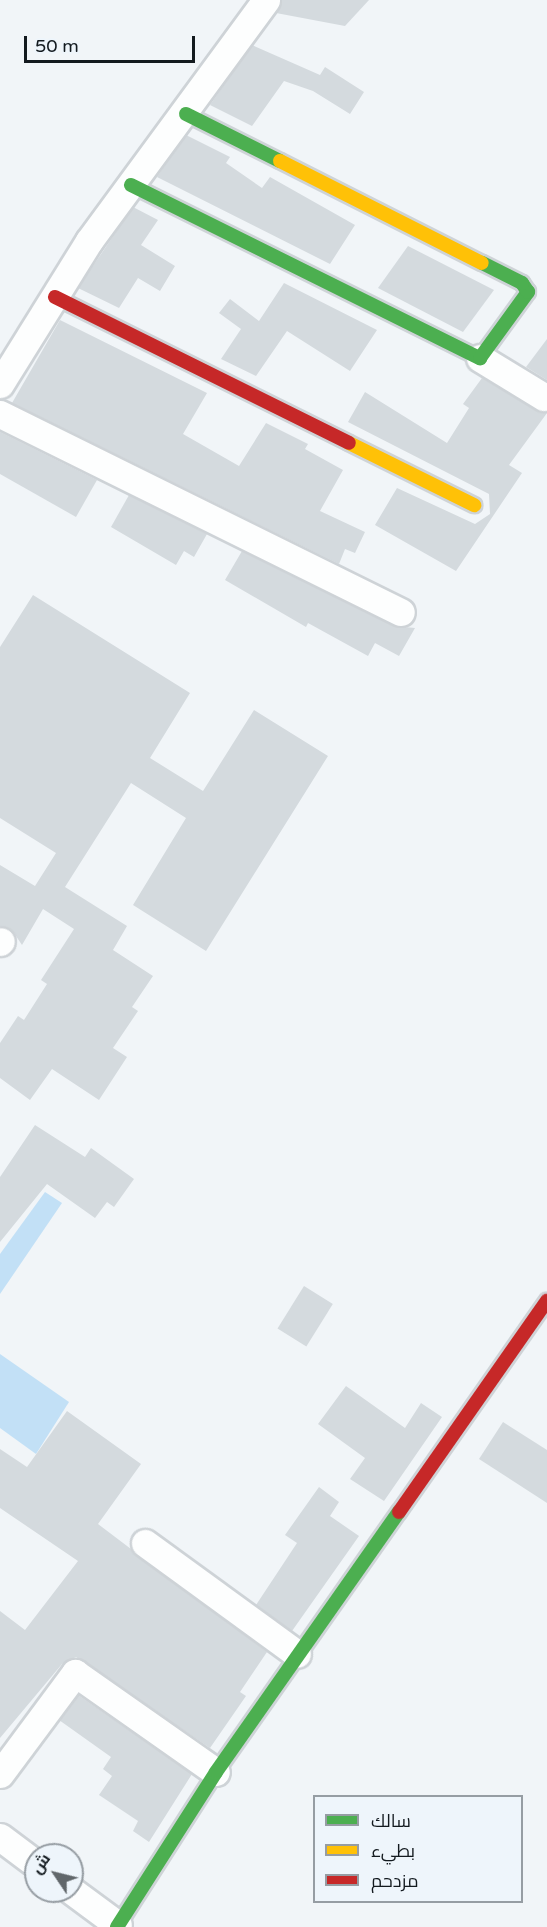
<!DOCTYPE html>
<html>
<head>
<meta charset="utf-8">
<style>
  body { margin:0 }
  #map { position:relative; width:547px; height:1927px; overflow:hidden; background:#f1f5f8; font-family:"Varela Round",Cairo,sans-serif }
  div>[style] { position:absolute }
  .green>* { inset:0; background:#c2e0f6 }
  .building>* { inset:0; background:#d4dade; transform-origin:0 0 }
  .roads { filter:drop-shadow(2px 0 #ced3d7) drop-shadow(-2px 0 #ced3d7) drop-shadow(0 2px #ced3d7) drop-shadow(0 -2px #ced3d7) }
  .street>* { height:27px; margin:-13.5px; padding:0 13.5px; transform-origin:13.5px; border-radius:13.5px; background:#fdfefe }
  .fast>* { height:14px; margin:-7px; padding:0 7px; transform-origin:7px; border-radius:7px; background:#4caf50 }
  .slow>* { height:14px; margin:-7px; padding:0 7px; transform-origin:7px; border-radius:7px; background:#ffc107 }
  .jam>* { height:14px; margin:-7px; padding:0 7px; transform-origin:7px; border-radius:7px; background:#c62828 }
  span { translate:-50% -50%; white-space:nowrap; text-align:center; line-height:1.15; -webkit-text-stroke:6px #eef5fb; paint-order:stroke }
  .legend { position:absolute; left:313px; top:1795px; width:210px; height:108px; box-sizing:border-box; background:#eef5fb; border:2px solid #969da3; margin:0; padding:8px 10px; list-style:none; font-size:18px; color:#131a1f }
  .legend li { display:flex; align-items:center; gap:12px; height:30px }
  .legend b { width:30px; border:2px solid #969da3 }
  .north { position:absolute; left:24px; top:1843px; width:60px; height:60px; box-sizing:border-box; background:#eef5fb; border:2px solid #969da3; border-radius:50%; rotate:305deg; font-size:16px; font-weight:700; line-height:24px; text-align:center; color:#131a1f }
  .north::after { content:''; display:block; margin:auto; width:21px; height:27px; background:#61676b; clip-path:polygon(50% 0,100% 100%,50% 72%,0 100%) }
  .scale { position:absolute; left:24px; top:36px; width:171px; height:27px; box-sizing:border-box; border:3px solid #131a1f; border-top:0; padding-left:8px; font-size:18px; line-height:21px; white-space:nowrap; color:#131a1f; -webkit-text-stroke:4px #eef5fb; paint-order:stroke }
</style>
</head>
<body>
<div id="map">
  <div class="green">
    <i style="clip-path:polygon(45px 1192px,62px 1203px,0 1294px,0 1254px)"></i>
    <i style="clip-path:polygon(0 1354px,69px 1402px,36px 1454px,0 1428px)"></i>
  </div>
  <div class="building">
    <i style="clip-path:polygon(281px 0,369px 0,345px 26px,276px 13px)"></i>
    <i style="clip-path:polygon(252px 45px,320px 75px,325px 67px,364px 92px,350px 114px,313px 91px,284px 81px,252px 126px,210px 105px)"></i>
    <i style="clip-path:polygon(186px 135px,230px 157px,226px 163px,262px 188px,270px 177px,355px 225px,330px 264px,157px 177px)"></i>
    <i style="clip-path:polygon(133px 207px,158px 220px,141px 245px,175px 266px,160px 291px,138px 278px,119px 308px,78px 288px)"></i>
    <i style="clip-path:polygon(408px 246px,494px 290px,463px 332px,378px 288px)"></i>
    <i style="clip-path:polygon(284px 283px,377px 330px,350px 371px,287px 331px,256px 376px,221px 359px,241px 329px,219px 313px,230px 299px,259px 321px)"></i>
    <i style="clip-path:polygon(60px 320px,207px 393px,183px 434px,239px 466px,266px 423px,308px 444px,305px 449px,343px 470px,320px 511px,365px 532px,355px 553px,345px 549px,339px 564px,12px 403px)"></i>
    <i style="clip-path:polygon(547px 339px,547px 380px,526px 367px)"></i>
    <i style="clip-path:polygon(482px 378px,547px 413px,509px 465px,522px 473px,456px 571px,375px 525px,397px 488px,475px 524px,490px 514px,489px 494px,348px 422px,365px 392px,447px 443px,469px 408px,463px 404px)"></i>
    <i style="clip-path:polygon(0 432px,97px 480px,76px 517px,0 474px)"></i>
    <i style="clip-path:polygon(129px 495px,207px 534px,194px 557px,184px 551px,176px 565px,111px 527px)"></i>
    <i style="clip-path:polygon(242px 551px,394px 626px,415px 628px,399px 656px,375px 643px,368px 656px,308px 623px,306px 627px,225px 580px)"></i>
    <i style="clip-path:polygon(33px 595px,190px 693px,150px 758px,203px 791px,254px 710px,328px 756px,206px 951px,133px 905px,186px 818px,131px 783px,65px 887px,127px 926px,113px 950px,153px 976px,132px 1007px,138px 1011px,113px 1048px,127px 1057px,99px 1100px,52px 1069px,30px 1100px,0 1078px,0 1043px,18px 1016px,24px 1020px,47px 984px,41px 980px,74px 929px,43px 909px,22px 945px,12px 930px,0 926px,0 865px,35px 886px,56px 853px,0 818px,0 647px)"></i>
    <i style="clip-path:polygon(35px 1125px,85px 1157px,91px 1148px,134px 1179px,114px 1207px,107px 1202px,95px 1218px,47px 1184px,0 1242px,0 1177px)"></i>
    <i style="left:304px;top:1286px;width:34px;height:50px;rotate:32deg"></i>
    <i style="clip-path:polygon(346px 1386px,405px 1428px,421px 1403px,442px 1417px,384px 1501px,350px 1479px,365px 1458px,318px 1424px)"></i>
    <i style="clip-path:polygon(67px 1411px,141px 1464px,98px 1524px,267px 1652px,240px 1692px,246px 1696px,210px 1748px,76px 1657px,62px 1664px,0 1738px,0 1611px,25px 1630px,78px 1561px,0 1508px,0 1449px,27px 1467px)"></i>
    <i style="clip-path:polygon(503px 1422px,547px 1450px,547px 1503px,479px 1459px)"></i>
    <i style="clip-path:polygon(319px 1487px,339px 1502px,330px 1516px,359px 1536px,292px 1631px,256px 1605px,297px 1543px,285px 1535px)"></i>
    <i style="clip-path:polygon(78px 1695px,192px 1774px,149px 1842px,133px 1831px,138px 1821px,99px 1795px,112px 1776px,103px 1769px,111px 1757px,59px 1720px)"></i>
  </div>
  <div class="roads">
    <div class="street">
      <i style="left:480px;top:358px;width:75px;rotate:31.4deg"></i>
      <i style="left:0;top:384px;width:168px;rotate:-58.1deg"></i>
      <i style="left:89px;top:241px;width:299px;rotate:-53.7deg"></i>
      <i style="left:0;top:414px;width:447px;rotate:26.3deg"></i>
      <i style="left:0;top:942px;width:1px;rotate:-45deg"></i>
      <i style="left:145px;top:1543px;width:188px;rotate:36.1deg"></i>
      <i style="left:0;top:1774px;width:126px;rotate:-53.4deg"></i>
      <i style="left:75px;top:1673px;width:172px;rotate:35.1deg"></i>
      <i style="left:0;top:1837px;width:45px;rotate:36.9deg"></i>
      <i style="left:72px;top:1891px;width:57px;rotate:36.5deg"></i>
    </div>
    <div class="fast">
      <i style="left:186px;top:114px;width:105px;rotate:26.6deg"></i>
      <i style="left:131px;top:185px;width:390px;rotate:26.4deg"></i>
      <i style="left:480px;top:358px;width:82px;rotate:-54deg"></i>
      <i style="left:528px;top:292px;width:11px;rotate:-124deg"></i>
      <i style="left:522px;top:283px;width:45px;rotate:-153.4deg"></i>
      <i style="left:117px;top:1927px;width:184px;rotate:-57.4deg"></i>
      <i style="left:216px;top:1772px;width:318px;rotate:-54.9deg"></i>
    </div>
    <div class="slow">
      <i style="left:280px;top:161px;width:226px;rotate:26.8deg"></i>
      <i style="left:349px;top:443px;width:140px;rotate:26.4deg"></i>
    </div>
    <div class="jam">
      <i style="left:55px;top:297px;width:328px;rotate:26.4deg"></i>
      <i style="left:399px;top:1512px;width:258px;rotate:-55deg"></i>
    </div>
  </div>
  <ul class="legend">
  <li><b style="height:8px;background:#4caf50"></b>سالك</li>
  <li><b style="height:8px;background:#ffc107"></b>بطيء</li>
  <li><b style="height:8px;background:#c62828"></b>مزدحم</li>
  </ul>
  <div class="north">ش</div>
  <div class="scale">50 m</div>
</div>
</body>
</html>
